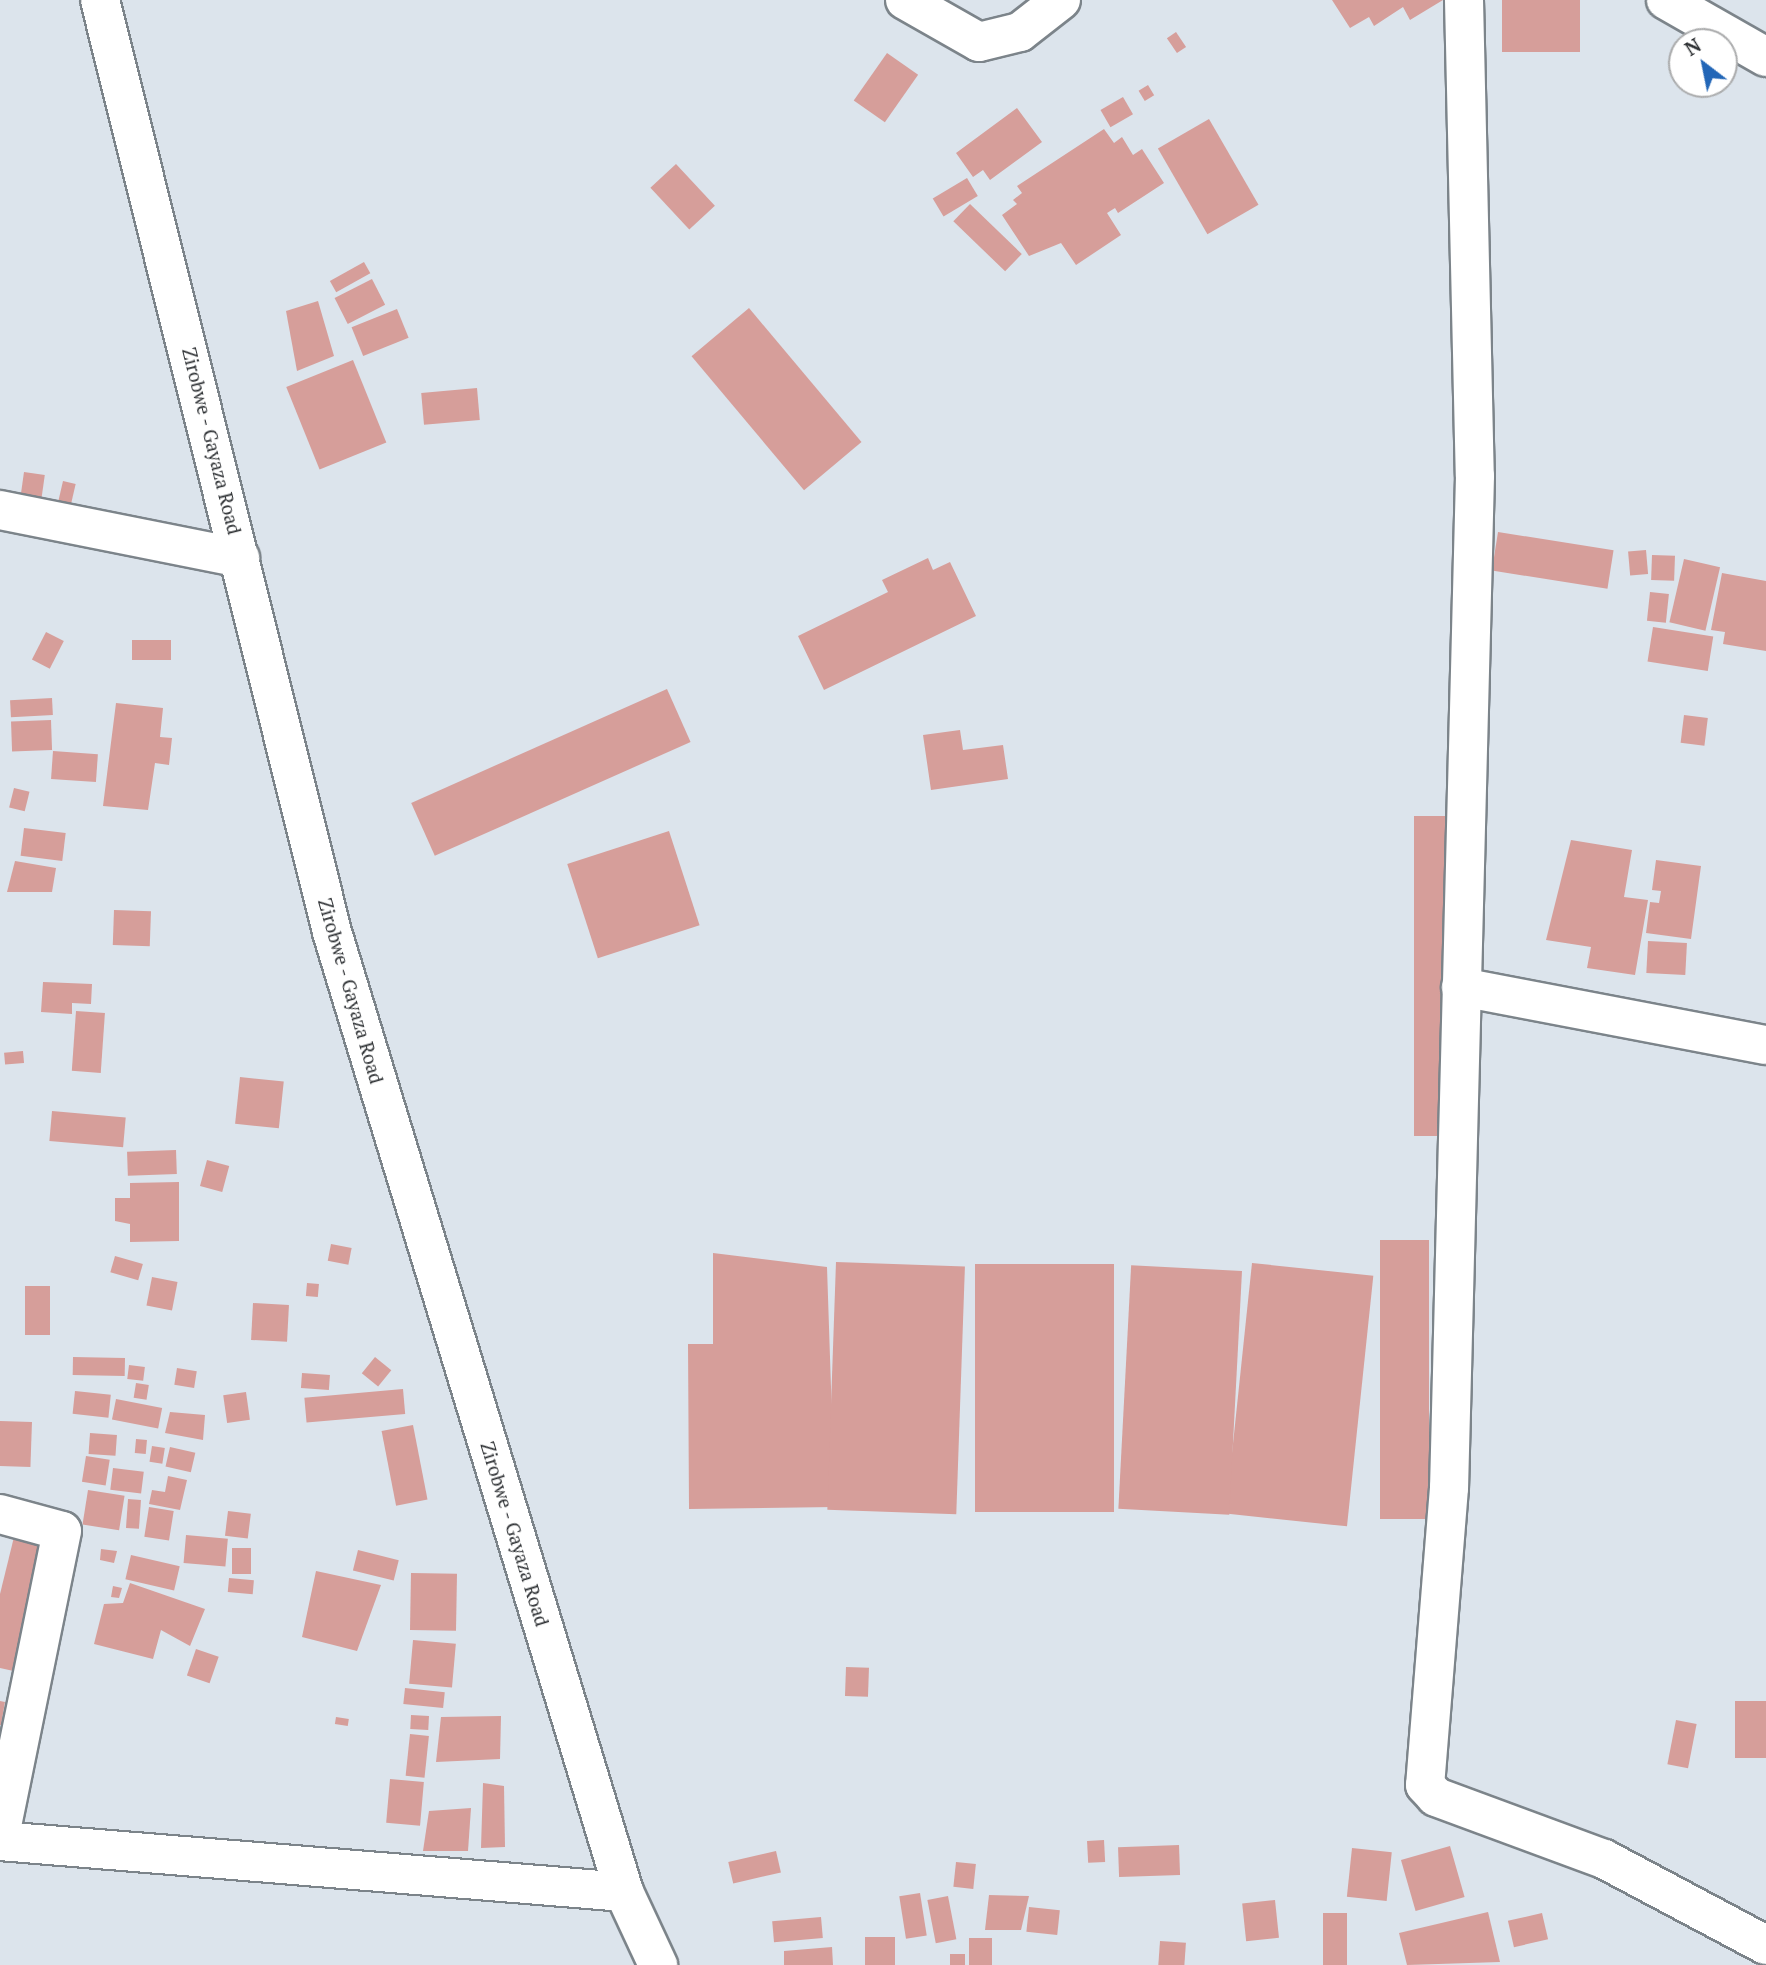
<!DOCTYPE html>
<html>
<head>
<meta charset="utf-8">
<style>
  body { margin:0 }
  #map { position:relative; width:1766px; height:1965px; overflow:hidden; background:#dce4ec; font-family:"PT Serif",serif }
  div>[style] { position:absolute }
  .building>* { inset:0; background:#d69e9a; transform-origin:0 0 }
  .roads { filter:drop-shadow(2px 0 #7c848a) drop-shadow(-2px 0 #7c848a) drop-shadow(0 2px #7c848a) drop-shadow(0 -2px #7c848a) }
  .minor>* { height:38px; margin:-19px; padding:0 19px; transform-origin:19px; border-radius:19px; background:#fff }
  span { translate:-50% -50%; white-space:nowrap; text-align:center; line-height:1.15; -webkit-text-stroke:6px #fff; paint-order:stroke }
  .street-label { font-size:19px; color:#2d3033 }
  .north { position:absolute; left:1668px; top:28px; width:70px; height:70px; box-sizing:border-box; background:#fff; border:2px solid #abacad; border-radius:50%; rotate:328deg; font-size:19px; font-weight:700; line-height:28px; text-align:center; color:#2d3033 }
  .north::after { content:''; display:block; margin:auto; width:24px; height:32px; background:#2266b7; clip-path:polygon(50% 0,100% 100%,50% 72%,0 100%) }
</style>
</head>
<body>
<div id="map">
  <div class="building">
    <i style="clip-path:polygon(1332px 0,1443px 0,1410px 20px,1403px 7px,1374px 26px,1369px 17px,1350px 28px)"></i>
    <i style="left:1502px;top:0;width:78px;height:52px"></i>
    <i style="left:1176px;top:32px;width:18px;height:11px;rotate:56deg"></i>
    <i style="left:887px;top:53px;width:38px;height:58px;rotate:35deg"></i>
    <i style="left:1148px;top:85px;width:12px;height:11px;rotate:59deg"></i>
    <i style="left:1123px;top:97px;width:20px;height:26px;rotate:60deg"></i>
    <i style="clip-path:polygon(1017px 108px,1042px 142px,990px 180px,983px 170px,973px 177px,956px 153px)"></i>
    <i style="left:1209px;top:119px;width:99px;height:59px;rotate:60deg"></i>
    <i style="clip-path:polygon(1104px 129px,1114px 143px,1122px 137px,1133px 155px,1142px 149px,1164px 183px,1118px 213px,1115px 208px,1107px 213px,1121px 235px,1076px 265px,1061px 243px,1029px 256px,1002px 215px,1017px 204px,1013px 200px,1022px 193px,1017px 186px)"></i>
    <i style="left:676px;top:164px;width:57px;height:35px;rotate:47deg"></i>
    <i style="left:967px;top:178px;width:21px;height:40px;rotate:59deg"></i>
    <i style="left:970px;top:204px;width:72px;height:24px;rotate:44deg"></i>
    <i style="left:364px;top:262px;width:13px;height:39px;rotate:61deg"></i>
    <i style="left:372px;top:279px;width:29px;height:42px;rotate:63deg"></i>
    <i style="clip-path:polygon(318px 301px,334px 356px,297px 371px,286px 311px)"></i>
    <i style="left:749px;top:308px;width:175px;height:75px;rotate:50deg"></i>
    <i style="left:397px;top:309px;width:31px;height:49px;rotate:68deg"></i>
    <i style="left:353px;top:360px;width:89px;height:72px;rotate:68deg"></i>
    <i style="left:477px;top:388px;width:32px;height:56px;rotate:85deg"></i>
    <i style="left:24px;top:472px;width:21px;height:31px;rotate:8deg"></i>
    <i style="left:63px;top:481px;width:13px;height:28px;rotate:13deg"></i>
    <i style="left:1498px;top:532px;width:117px;height:39px;rotate:9deg"></i>
    <i style="left:1646px;top:550px;width:24px;height:18px;rotate:85deg"></i>
    <i style="left:1652px;top:555px;width:23px;height:25px;rotate:2deg"></i>
    <i style="clip-path:polygon(928px 558px,933px 570px,950px 562px,976px 616px,824px 690px,798px 636px,888px 592px,882px 580px)"></i>
    <i style="left:1684px;top:559px;width:37px;height:65px;rotate:13deg"></i>
    <i style="clip-path:polygon(1722px 573px,1766px 581px,1766px 651px,1723px 644px,1725px 632px,1711px 630px)"></i>
    <i style="left:1650px;top:592px;width:19px;height:29px;rotate:6deg"></i>
    <i style="left:1653px;top:627px;width:61px;height:35px;rotate:9deg"></i>
    <i style="left:46px;top:632px;width:20px;height:31px;rotate:27deg"></i>
    <i style="left:171px;top:640px;width:20px;height:39px;rotate:90deg"></i>
    <i style="left:667px;top:689px;width:58px;height:280px;rotate:66deg"></i>
    <i style="left:52px;top:698px;width:17px;height:42px;rotate:87deg"></i>
    <i style="clip-path:polygon(116px 703px,163px 708px,160px 737px,172px 738px,169px 765px,155px 763px,148px 810px,103px 806px)"></i>
    <i style="left:1684px;top:715px;width:24px;height:28px;rotate:7deg"></i>
    <i style="left:51px;top:720px;width:30px;height:40px;rotate:88deg"></i>
    <i style="clip-path:polygon(960px 730px,963px 750px,1003px 745px,1008px 779px,931px 790px,923px 735px)"></i>
    <i style="left:53px;top:751px;width:45px;height:28px;rotate:4deg"></i>
    <i style="left:14px;top:788px;width:16px;height:20px;rotate:14deg"></i>
    <i style="left:1446px;top:816px;width:320px;height:32px;rotate:90deg"></i>
    <i style="left:24px;top:828px;width:42px;height:28px;rotate:7deg"></i>
    <i style="left:669px;top:831px;width:99px;height:107px;rotate:72deg"></i>
    <i style="clip-path:polygon(1571px 840px,1632px 850px,1624px 897px,1648px 900px,1635px 975px,1587px 968px,1591px 947px,1546px 940px)"></i>
    <i style="clip-path:polygon(1656px 860px,1701px 866px,1691px 939px,1646px 933px,1650px 902px,1659px 903px,1661px 891px,1652px 890px)"></i>
    <i style="clip-path:polygon(15px 861px,56px 868px,52px 892px,7px 892px)"></i>
    <i style="left:114px;top:910px;width:37px;height:35px;rotate:2deg"></i>
    <i style="left:1648px;top:941px;width:39px;height:32px;rotate:3deg"></i>
    <i style="clip-path:polygon(43px 982px,92px 984px,91px 1004px,72px 1003px,72px 1014px,41px 1012px)"></i>
    <i style="left:76px;top:1011px;width:29px;height:60px;rotate:4deg"></i>
    <i style="left:23px;top:1051px;width:12px;height:19px;rotate:85deg"></i>
    <i style="left:240px;top:1077px;width:44px;height:47px;rotate:6deg"></i>
    <i style="left:52px;top:1111px;width:74px;height:30px;rotate:5deg"></i>
    <i style="left:176px;top:1150px;width:24px;height:49px;rotate:88deg"></i>
    <i style="left:207px;top:1160px;width:23px;height:27px;rotate:15deg"></i>
    <i style="clip-path:polygon(179px 1182px,179px 1241px,130px 1242px,130px 1224px,115px 1221px,115px 1198px,130px 1198px,130px 1183px)"></i>
    <i style="left:1429px;top:1240px;width:279px;height:49px;rotate:90deg"></i>
    <i style="left:331px;top:1244px;width:21px;height:17px;rotate:11deg"></i>
    <i style="clip-path:polygon(713px 1253px,827px 1267px,835px 1507px,689px 1509px,688px 1344px,713px 1344px)"></i>
    <i style="left:115px;top:1256px;width:29px;height:17px;rotate:16deg"></i>
    <i style="left:836px;top:1262px;width:129px;height:248px;rotate:2deg"></i>
    <i style="left:1252px;top:1263px;width:122px;height:252px;rotate:6deg"></i>
    <i style="left:975px;top:1264px;width:139px;height:248px"></i>
    <i style="left:1242px;top:1271px;width:244px;height:111px;rotate:93deg"></i>
    <i style="left:152px;top:1277px;width:26px;height:29px;rotate:11deg"></i>
    <i style="left:307px;top:1283px;width:12px;height:13px;rotate:5deg"></i>
    <i style="left:50px;top:1286px;width:49px;height:25px;rotate:90deg"></i>
    <i style="left:253px;top:1303px;width:36px;height:37px;rotate:3deg"></i>
    <i style="left:73px;top:1357px;width:52px;height:18px;rotate:1deg"></i>
    <i style="left:375px;top:1357px;width:21px;height:21px;rotate:39deg"></i>
    <i style="left:129px;top:1365px;width:16px;height:14px;rotate:7deg"></i>
    <i style="left:177px;top:1368px;width:20px;height:17px;rotate:9deg"></i>
    <i style="left:302px;top:1373px;width:28px;height:15px;rotate:4deg"></i>
    <i style="left:136px;top:1383px;width:13px;height:15px;rotate:9deg"></i>
    <i style="left:403px;top:1389px;width:25px;height:99px;rotate:85deg"></i>
    <i style="left:75px;top:1391px;width:36px;height:23px;rotate:6deg"></i>
    <i style="left:246px;top:1392px;width:28px;height:23px;rotate:82deg"></i>
    <i style="left:116px;top:1399px;width:47px;height:21px;rotate:11deg"></i>
    <i style="clip-path:polygon(170px 1412px,205px 1415px,203px 1440px,165px 1433px)"></i>
    <i style="left:0;top:1421px;width:32px;height:45px;rotate:2deg"></i>
    <i style="left:413px;top:1425px;width:76px;height:32px;rotate:79deg"></i>
    <i style="left:90px;top:1433px;width:27px;height:21px;rotate:4deg"></i>
    <i style="left:136px;top:1439px;width:11px;height:14px;rotate:5deg"></i>
    <i style="left:152px;top:1446px;width:13px;height:16px;rotate:9deg"></i>
    <i style="left:170px;top:1447px;width:26px;height:20px;rotate:13deg"></i>
    <i style="left:86px;top:1456px;width:24px;height:26px;rotate:9deg"></i>
    <i style="left:113px;top:1468px;width:31px;height:22px;rotate:7deg"></i>
    <i style="clip-path:polygon(168px 1476px,187px 1480px,180px 1510px,149px 1504px,152px 1490px,165px 1492px)"></i>
    <i style="left:88px;top:1490px;width:37px;height:35px;rotate:9deg"></i>
    <i style="left:128px;top:1499px;width:13px;height:29px;rotate:4deg"></i>
    <i style="left:149px;top:1507px;width:25px;height:30px;rotate:9deg"></i>
    <i style="left:228px;top:1511px;width:23px;height:25px;rotate:7deg"></i>
    <i style="left:186px;top:1535px;width:42px;height:28px;rotate:5deg"></i>
    <i style="clip-path:polygon(14px 1537px,48px 1545px,18px 1672px,0 1668px,0 1594px)"></i>
    <i style="left:232px;top:1548px;width:19px;height:26px"></i>
    <i style="clip-path:polygon(101px 1549px,117px 1551px,114px 1563px,100px 1560px)"></i>
    <i style="left:358px;top:1550px;width:42px;height:21px;rotate:14deg"></i>
    <i style="left:131px;top:1555px;width:50px;height:25px;rotate:13deg"></i>
    <i style="clip-path:polygon(316px 1571px,381px 1585px,357px 1651px,302px 1637px)"></i>
    <i style="left:411px;top:1573px;width:46px;height:57px;rotate:1deg"></i>
    <i style="left:229px;top:1578px;width:25px;height:14px;rotate:5deg"></i>
    <i style="clip-path:polygon(130px 1583px,205px 1609px,190px 1646px,161px 1630px,153px 1659px,94px 1644px,104px 1604px,123px 1603px)"></i>
    <i style="clip-path:polygon(113px 1586px,122px 1588px,119px 1598px,111px 1597px)"></i>
    <i style="left:413px;top:1640px;width:43px;height:44px;rotate:5deg"></i>
    <i style="left:196px;top:1649px;width:24px;height:28px;rotate:19deg"></i>
    <i style="left:846px;top:1667px;width:23px;height:29px;rotate:2deg"></i>
    <i style="left:405px;top:1688px;width:40px;height:16px;rotate:6deg"></i>
    <i style="clip-path:polygon(0 1701px,5px 1702px,1px 1725px,0 1725px)"></i>
    <i style="left:1735px;top:1701px;width:31px;height:57px"></i>
    <i style="left:411px;top:1715px;width:18px;height:14px;rotate:3deg"></i>
    <i style="clip-path:polygon(501px 1716px,500px 1759px,436px 1762px,441px 1717px)"></i>
    <i style="left:336px;top:1717px;width:13px;height:7px;rotate:9deg"></i>
    <i style="left:1676px;top:1720px;width:21px;height:45px;rotate:11deg"></i>
    <i style="left:410px;top:1734px;width:19px;height:42px;rotate:6deg"></i>
    <i style="left:390px;top:1779px;width:34px;height:44px;rotate:5deg"></i>
    <i style="clip-path:polygon(483px 1783px,504px 1786px,505px 1847px,481px 1848px)"></i>
    <i style="clip-path:polygon(471px 1808px,468px 1851px,423px 1851px,429px 1811px)"></i>
    <i style="left:1104px;top:1840px;width:22px;height:17px;rotate:87deg"></i>
    <i style="left:1179px;top:1845px;width:30px;height:61px;rotate:88deg"></i>
    <i style="left:1450px;top:1846px;width:53px;height:51px;rotate:74deg"></i>
    <i style="left:1352px;top:1848px;width:40px;height:49px;rotate:6deg"></i>
    <i style="left:776px;top:1851px;width:22px;height:49px;rotate:77deg"></i>
    <i style="left:956px;top:1862px;width:20px;height:25px;rotate:6deg"></i>
    <i style="left:920px;top:1893px;width:43px;height:21px;rotate:81deg"></i>
    <i style="clip-path:polygon(989px 1895px,1029px 1896px,1021px 1930px,985px 1930px)"></i>
    <i style="left:948px;top:1896px;width:44px;height:21px;rotate:79deg"></i>
    <i style="left:1275px;top:1900px;width:38px;height:33px;rotate:84deg"></i>
    <i style="left:1029px;top:1907px;width:31px;height:25px;rotate:6deg"></i>
    <i style="clip-path:polygon(1488px 1912px,1500px 1962px,1407px 1965px,1399px 1933px)"></i>
    <i style="left:1323px;top:1913px;width:24px;height:52px"></i>
    <i style="left:1542px;top:1913px;width:27px;height:35px;rotate:77deg"></i>
    <i style="left:821px;top:1917px;width:21px;height:49px;rotate:85deg"></i>
    <i style="left:865px;top:1937px;width:30px;height:28px"></i>
    <i style="left:969px;top:1938px;width:23px;height:27px"></i>
    <i style="left:1160px;top:1941px;width:26px;height:24px;rotate:4deg"></i>
    <i style="clip-path:polygon(832px 1947px,833px 1965px,784px 1965px,784px 1951px)"></i>
    <i style="left:950px;top:1954px;width:15px;height:11px"></i>
  </div>
  <div class="roads">
    <div class="minor">
      <i style="left:100px;top:0;width:960px;rotate:76.02deg"></i>
      <i style="left:332px;top:932px;width:1003px;rotate:73.08deg"></i>
      <i style="left:624px;top:1892px;width:81px;rotate:65deg"></i>
      <i style="left:905px;top:0;width:85px;rotate:29.6deg"></i>
      <i style="left:979px;top:42px;width:42px;rotate:-13.7deg"></i>
      <i style="left:1020px;top:32px;width:52px;rotate:-38deg"></i>
      <i style="left:1464px;top:0;width:476px;rotate:88.7deg"></i>
      <i style="left:1475px;top:476px;width:1012px;rotate:91.47deg"></i>
      <i style="left:1449px;top:1488px;width:298px;rotate:94.6deg"></i>
      <i style="left:1425px;top:1785px;width:16px;rotate:47deg"></i>
      <i style="left:1436px;top:1797px;width:179px;rotate:20.3deg"></i>
      <i style="left:1604px;top:1859px;width:183px;rotate:28deg"></i>
      <i style="left:1666px;top:0;width:115px;rotate:29.7deg"></i>
      <i style="left:0;top:510px;width:245px;rotate:11.3deg"></i>
      <i style="left:1461px;top:987px;width:310px;rotate:10.8deg"></i>
      <i style="left:0;top:1514px;width:64px;rotate:15.3deg"></i>
      <i style="left:62px;top:1531px;width:311px;rotate:101.5deg"></i>
      <i style="left:0;top:1841px;width:626px;rotate:4.67deg"></i>
    </div>
  </div>
  <div class="street-label">
    <span style="left:212px;top:441px;rotate:76deg">Zirobwe - Gayaza Road</span>
    <span style="left:351px;top:991px;rotate:74deg">Zirobwe - Gayaza Road</span>
    <span style="left:515px;top:1534px;rotate:73deg">Zirobwe - Gayaza Road</span>
  </div>
  <div class="north">N</div>
</div>
</body>
</html>
